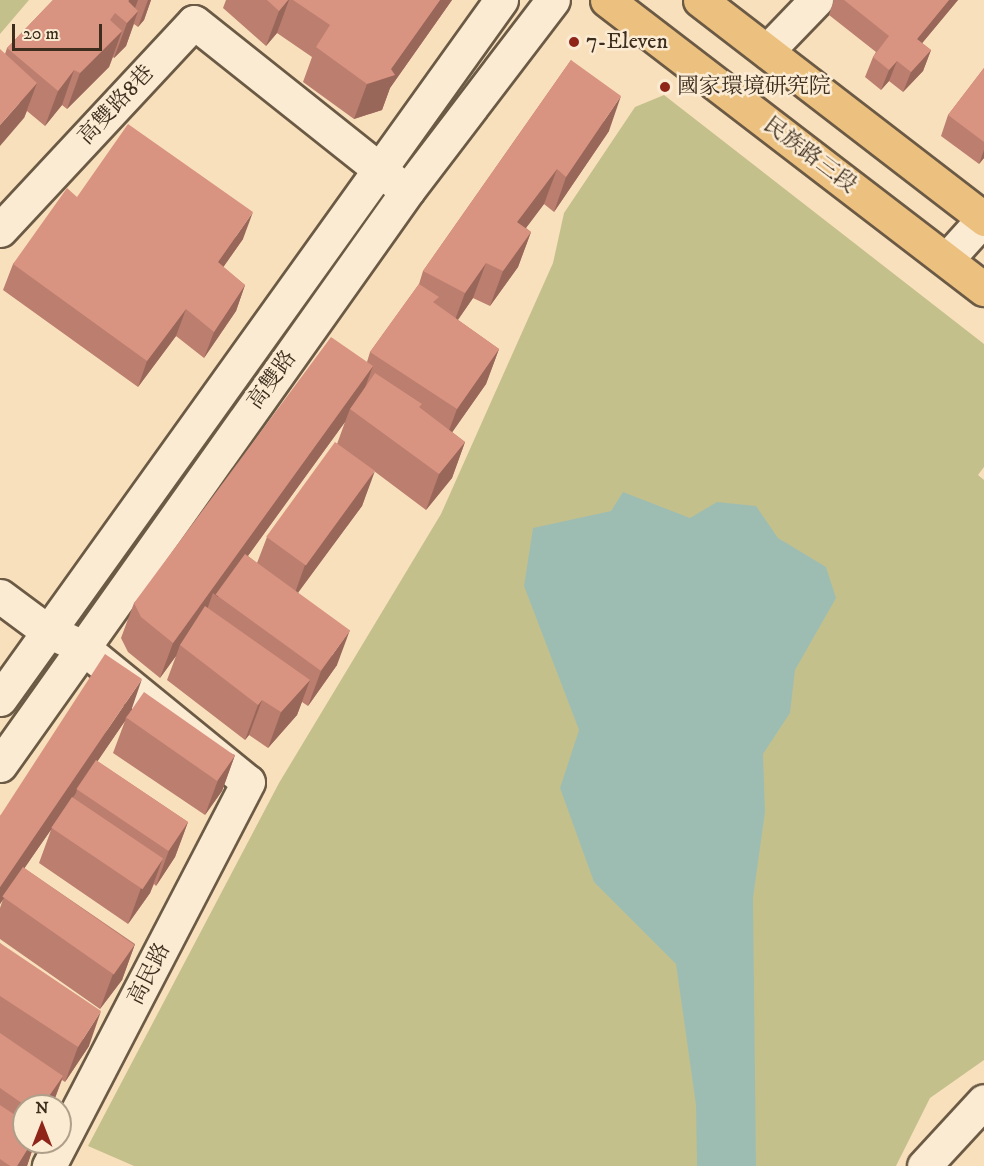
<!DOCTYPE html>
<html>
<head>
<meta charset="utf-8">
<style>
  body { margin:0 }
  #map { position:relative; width:984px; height:1166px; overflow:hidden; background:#f9e0bc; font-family:"IM FELL DW Pica","Noto Serif TC",serif }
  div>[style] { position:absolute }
  .green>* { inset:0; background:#c4c08c }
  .water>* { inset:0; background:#9ebdb2 }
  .roads { filter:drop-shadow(2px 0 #6b5a45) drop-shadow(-2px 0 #6b5a45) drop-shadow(0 2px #6b5a45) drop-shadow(0 -2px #6b5a45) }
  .minor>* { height:33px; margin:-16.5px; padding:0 16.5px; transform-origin:16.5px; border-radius:16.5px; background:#fbebd3 }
  .major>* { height:33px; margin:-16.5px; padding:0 16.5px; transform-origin:16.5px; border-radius:16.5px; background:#ecc07e }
  .wall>* { inset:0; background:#bb7e6f }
  .shaded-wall>* { inset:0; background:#98675a }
  .building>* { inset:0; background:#d99381; transform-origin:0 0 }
  .dots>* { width:16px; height:16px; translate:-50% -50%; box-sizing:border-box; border:3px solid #fbebd3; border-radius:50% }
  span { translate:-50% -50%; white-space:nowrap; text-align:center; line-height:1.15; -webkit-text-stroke:5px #fbebd3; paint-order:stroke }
  .poi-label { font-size:22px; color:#3c2d1d }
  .left { translate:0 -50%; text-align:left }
  .street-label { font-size:22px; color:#3c2d1d }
  .north { position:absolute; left:12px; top:1094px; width:60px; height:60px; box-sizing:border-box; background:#fbebd3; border:2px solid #af9f8a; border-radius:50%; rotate:0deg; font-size:16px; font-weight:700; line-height:24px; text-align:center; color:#3c2d1d }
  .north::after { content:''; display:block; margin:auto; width:21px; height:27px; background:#8f2418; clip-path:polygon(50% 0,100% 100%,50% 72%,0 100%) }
  .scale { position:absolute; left:12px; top:24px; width:90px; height:27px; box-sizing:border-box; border:3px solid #3c2d1d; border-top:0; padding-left:8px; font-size:18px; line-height:21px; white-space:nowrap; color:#3c2d1d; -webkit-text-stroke:4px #fbebd3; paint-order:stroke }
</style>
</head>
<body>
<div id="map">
  <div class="green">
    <i style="clip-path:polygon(0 0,29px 0,0 34px)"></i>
    <i style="clip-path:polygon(664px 95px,984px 344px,984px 467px,978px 475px,984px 480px,984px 1060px,930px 1098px,896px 1166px,134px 1166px,88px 1146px,279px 783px,441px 514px,553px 263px,564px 213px,635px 107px)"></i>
  </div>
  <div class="water">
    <i style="clip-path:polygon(623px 492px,690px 518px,717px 502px,756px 506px,778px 538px,826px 567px,836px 598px,795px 670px,790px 713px,763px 754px,765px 812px,753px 898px,756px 1166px,697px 1166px,696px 1105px,676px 964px,594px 882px,560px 788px,579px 730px,524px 586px,533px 528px,611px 511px)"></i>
  </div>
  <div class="roads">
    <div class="minor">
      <i style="left:767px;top:51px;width:71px;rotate:-46.1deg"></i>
      <i style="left:0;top:230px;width:284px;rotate:-47deg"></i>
      <i style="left:194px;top:22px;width:256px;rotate:38.5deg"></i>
      <i style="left:947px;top:259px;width:55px;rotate:-47.9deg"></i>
      <i style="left:0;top:596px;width:57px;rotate:36.5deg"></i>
      <i style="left:46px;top:630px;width:38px;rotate:25deg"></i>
      <i style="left:81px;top:646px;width:215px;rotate:39.2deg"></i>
      <i style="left:248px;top:782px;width:433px;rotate:117.4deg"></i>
      <i style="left:0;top:699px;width:860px;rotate:-54.37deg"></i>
      <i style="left:0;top:765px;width:705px;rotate:-54.64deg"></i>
      <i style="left:408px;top:190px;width:239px;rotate:-52.7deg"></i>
      <i style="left:924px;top:1166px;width:88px;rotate:-47.3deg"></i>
    </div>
    <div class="major">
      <i style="left:607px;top:0;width:475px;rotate:37.5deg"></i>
      <i style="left:700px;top:0;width:359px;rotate:37.6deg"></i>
    </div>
  </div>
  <div class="wall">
    <i style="clip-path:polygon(53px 0,151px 0,144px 20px,138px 27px,134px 24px,126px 46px,114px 58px,113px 57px,109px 67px,67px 109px,62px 105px,45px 126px,27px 111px,24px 118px,5px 54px,7px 48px)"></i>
    <i style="clip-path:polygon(226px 0,452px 0,390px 88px,382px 110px,354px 119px,303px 82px,312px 57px,277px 33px,266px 46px,223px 8px)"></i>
    <i style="clip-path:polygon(834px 0,958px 0,922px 43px,931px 50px,923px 71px,903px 92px,889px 81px,881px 90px,865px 77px,873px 57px,876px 52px,829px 15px)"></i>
    <i style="clip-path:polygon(evenodd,571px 60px,609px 131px,554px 212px,544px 204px,526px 228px,531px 232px,518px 267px,490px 306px,473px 298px,458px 320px,499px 349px,486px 384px,452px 432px,465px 442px,452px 478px,426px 510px,374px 471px,362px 506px,298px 592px,337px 665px,308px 706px,302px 702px,297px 715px,268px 748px,249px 735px,245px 740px,167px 680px,176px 656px,160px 678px,128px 652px,121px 638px,134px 603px,367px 362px,370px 352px,419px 284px,423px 271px,571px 60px,345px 422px,337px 444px,267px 537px,257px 563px,248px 556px,345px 422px)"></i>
    <i style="clip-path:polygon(984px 68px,984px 158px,979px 164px,941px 136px,948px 115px)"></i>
    <i style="clip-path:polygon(77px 197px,243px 239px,223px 267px,245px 285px,236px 311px,204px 358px,176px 336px,138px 387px,3px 290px,13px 264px)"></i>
    <i style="clip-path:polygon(131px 711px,235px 755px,222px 791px,205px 815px,113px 753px,125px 721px,97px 761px,188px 822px,175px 857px,156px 886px,154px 884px,150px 893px,128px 924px,39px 863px,51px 830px,24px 868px,135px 944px,122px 980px,100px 1009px,0 939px,0 908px,3px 899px,0 904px,0 816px)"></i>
    <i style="clip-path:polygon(0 943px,89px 1046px,65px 1082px,62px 1080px,52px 1106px,24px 1106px,24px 1142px,35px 1142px,27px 1166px,0 1166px)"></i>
  </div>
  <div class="shaded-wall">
    <i style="clip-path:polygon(129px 0,138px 0,131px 19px,138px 11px,126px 46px,114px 58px,127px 23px)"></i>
    <i style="clip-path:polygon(148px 0,151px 0,144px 20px,138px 27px)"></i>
    <i style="clip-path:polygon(288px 0,289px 0,277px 33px,266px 46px,279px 11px)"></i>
    <i style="clip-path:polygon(440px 0,452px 0,390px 88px,382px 110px,354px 119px,367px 84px,391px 69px)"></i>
    <i style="clip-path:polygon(949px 0,958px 0,909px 59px,917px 39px)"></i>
    <i style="clip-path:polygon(122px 31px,109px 67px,67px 109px,80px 73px)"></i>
    <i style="clip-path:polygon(931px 50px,923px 71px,903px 92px,911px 72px)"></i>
    <i style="clip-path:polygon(897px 61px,889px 81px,881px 90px,889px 70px)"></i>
    <i style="clip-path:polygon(74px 70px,62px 105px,45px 126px,58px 91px)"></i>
    <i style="clip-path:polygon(37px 83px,24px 118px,0 146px,0 125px)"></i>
    <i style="clip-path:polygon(621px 96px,609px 131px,554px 212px,566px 177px)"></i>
    <i style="clip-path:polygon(984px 150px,984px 158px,979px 164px)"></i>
    <i style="clip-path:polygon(557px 169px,544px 204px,504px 257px,517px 222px)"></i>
    <i style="clip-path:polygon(253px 212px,243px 239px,208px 289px,218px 262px)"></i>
    <i style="clip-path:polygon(531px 232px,518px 267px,490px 306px,503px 271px)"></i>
    <i style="clip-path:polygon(486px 263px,473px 298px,452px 328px,465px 293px)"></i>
    <i style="clip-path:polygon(245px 285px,236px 311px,204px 358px,214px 332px)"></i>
    <i style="clip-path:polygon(186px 309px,176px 336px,138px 387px,147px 361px)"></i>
    <i style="clip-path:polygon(499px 349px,486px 384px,444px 444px,457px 409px)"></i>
    <i style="clip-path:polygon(373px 366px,360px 401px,350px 409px,345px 422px,218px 597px,213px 593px,205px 615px,180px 645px,176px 656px,160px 678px,173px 643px)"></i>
    <i style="clip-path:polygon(465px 442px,452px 478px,426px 510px,439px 474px)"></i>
    <i style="clip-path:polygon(375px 471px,362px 506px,292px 601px,305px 565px)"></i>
    <i style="clip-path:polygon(350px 630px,337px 665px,308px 706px,321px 671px)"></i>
    <i style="clip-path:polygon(142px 679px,130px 714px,126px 717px,125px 721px,78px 790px,77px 789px,76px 793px,0 904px,0 887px)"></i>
    <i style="clip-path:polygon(310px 680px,297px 715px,268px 748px,281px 712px)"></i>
    <i style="clip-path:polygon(262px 700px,249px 735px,245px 740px,258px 705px)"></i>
    <i style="clip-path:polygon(235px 755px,222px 791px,205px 815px,218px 780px)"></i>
    <i style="clip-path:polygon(188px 822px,175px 857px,156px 886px,169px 850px)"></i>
    <i style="clip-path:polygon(163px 858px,150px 893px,128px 924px,141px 888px)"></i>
    <i style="clip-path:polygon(135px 944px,122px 980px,100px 1009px,113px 974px)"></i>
    <i style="clip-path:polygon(101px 1011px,89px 1046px,65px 1082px,78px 1047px)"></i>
    <i style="clip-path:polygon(63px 1076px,52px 1106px,42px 1106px)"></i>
    <i style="clip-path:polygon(32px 1142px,35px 1142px,27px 1166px,17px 1166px)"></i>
  </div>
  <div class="building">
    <i style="clip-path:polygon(53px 0,129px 0,128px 1px,138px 11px,127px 23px,115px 13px,110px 20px,122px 31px,80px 73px,74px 70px,58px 91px,7px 48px)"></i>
    <i style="clip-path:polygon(267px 0,288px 0,279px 11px)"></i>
    <i style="clip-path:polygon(293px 0,440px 0,391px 69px,395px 75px,367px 84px,316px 47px,330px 25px)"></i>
    <i style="clip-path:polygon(844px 0,949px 0,917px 39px,931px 50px,911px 72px,897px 61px,889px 70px,873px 57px,889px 36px)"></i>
    <i style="clip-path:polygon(0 49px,37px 83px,0 125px)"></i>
    <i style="clip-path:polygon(571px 60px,621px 96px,566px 177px,557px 169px,517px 222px,531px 232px,503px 271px,486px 263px,465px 293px,423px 271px)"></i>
    <i style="clip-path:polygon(984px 68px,984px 142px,948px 115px)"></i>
    <i style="clip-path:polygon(128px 124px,253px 212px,218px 262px,245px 285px,214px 332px,186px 309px,147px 361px,13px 264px,67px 188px,77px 197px)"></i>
    <i style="clip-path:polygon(419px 284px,439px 297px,433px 302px,499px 349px,457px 409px,370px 352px)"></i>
    <i style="clip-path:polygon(331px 337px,373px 366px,173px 643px,141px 617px,134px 603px)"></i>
    <i style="clip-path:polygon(375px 373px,422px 404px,419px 407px,465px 442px,439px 474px,350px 409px)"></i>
    <i style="left:335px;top:442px;width:49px;height:117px;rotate:36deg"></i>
    <i style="left:245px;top:554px;width:130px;height:50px;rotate:36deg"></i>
    <i style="clip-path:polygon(205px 606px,310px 680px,281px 712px,262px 700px,258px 705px,180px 645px)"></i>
    <i style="clip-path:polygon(105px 654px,142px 679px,0 887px,0 816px)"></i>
    <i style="left:144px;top:692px;width:111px;height:31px;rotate:35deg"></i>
    <i style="left:96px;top:760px;width:111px;height:35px;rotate:34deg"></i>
    <i style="left:72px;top:797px;width:110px;height:37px;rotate:34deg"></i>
    <i style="left:23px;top:867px;width:136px;height:36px;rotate:35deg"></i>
    <i style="clip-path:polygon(0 943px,101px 1011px,78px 1047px,0 996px)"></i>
    <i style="clip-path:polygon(0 1033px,63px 1076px,42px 1106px,26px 1106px,0 1088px)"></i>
    <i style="clip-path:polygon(0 1105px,24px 1121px,24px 1142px,32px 1142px,17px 1166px,10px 1166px,0 1159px)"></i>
  </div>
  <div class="dots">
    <i style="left:574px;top:42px;background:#8f2418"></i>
    <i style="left:665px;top:87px;background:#8f2418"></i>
  </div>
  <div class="poi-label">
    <span class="left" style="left:586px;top:42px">7-Eleven</span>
    <span class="left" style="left:677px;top:87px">國家環境研究院</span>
  </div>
  <div class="street-label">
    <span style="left:116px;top:105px;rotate:-47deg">高雙路8巷</span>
    <span style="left:810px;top:155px;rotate:37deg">民族路三段</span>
    <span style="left:272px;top:380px;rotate:-54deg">高雙路</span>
    <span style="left:149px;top:974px;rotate:-63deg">高民路</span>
  </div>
  <div class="north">N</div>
  <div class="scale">20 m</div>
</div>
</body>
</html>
